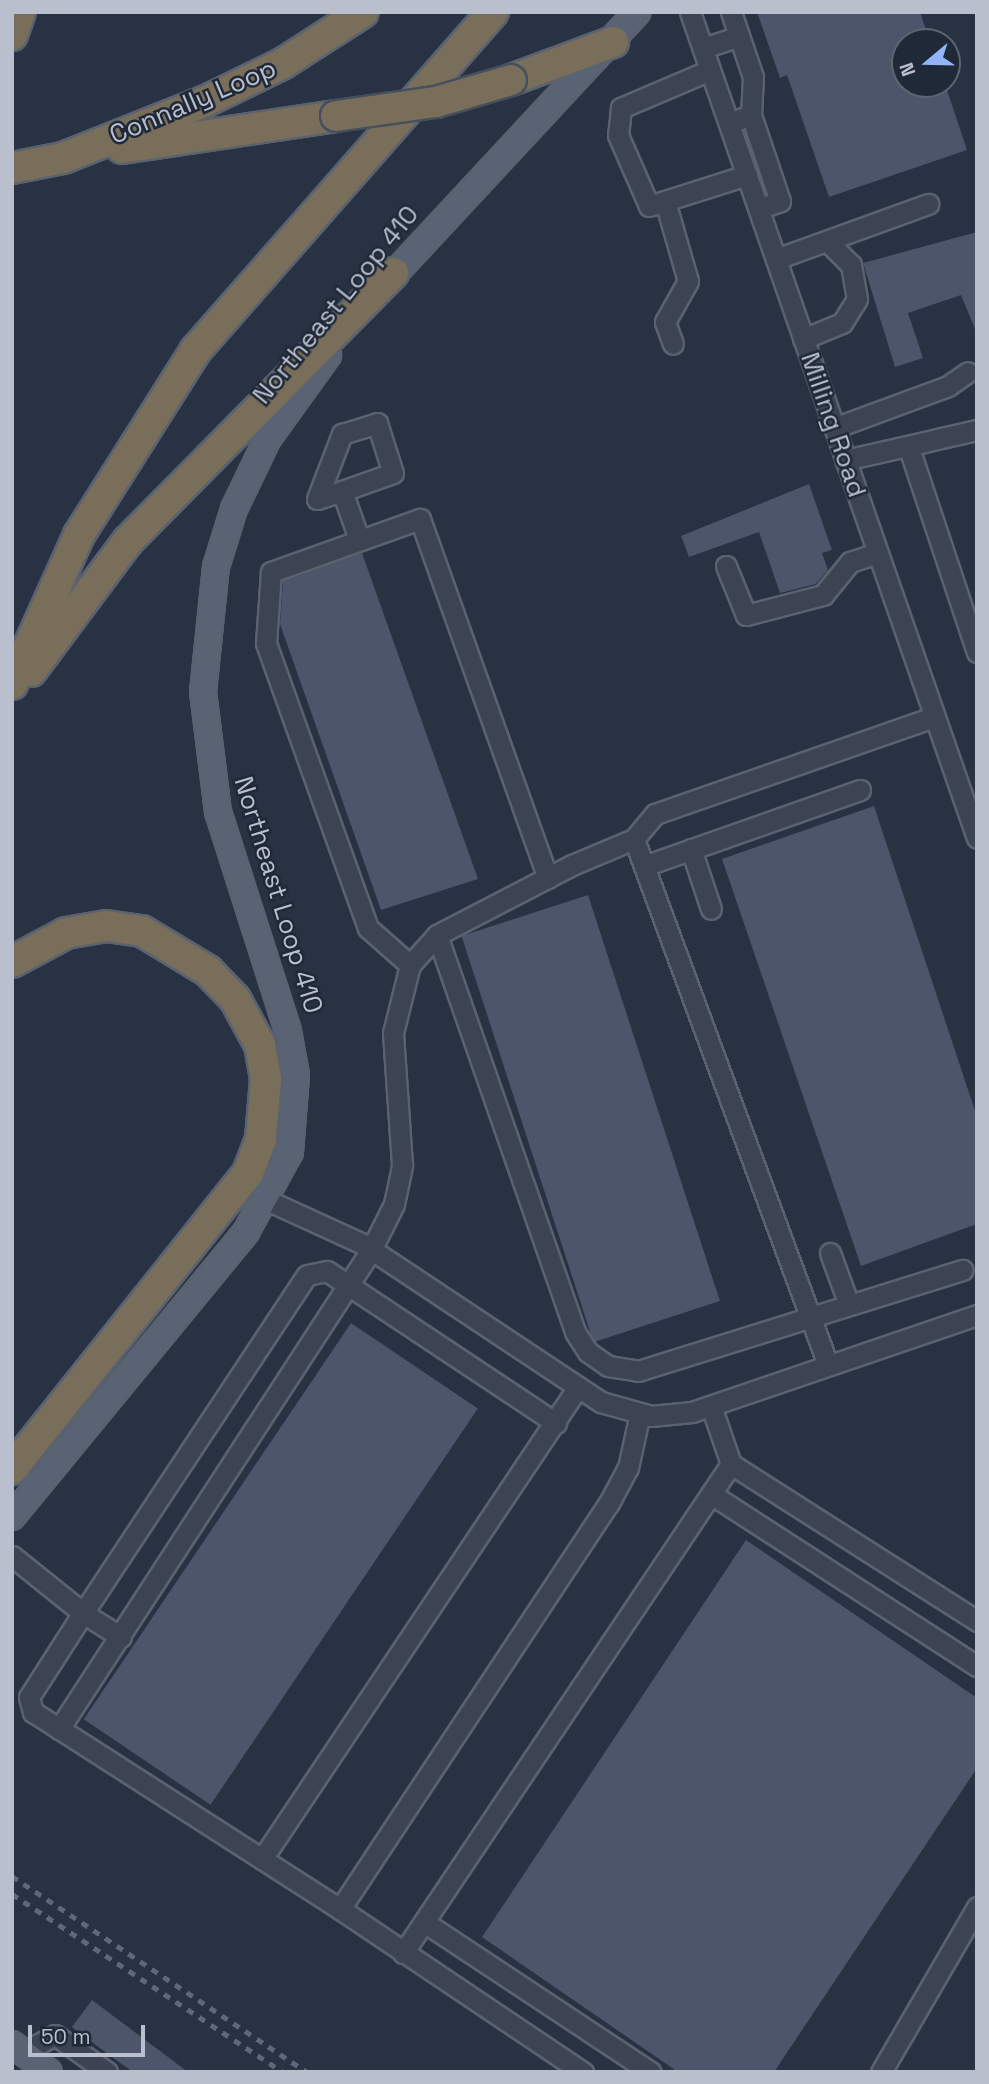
<!DOCTYPE html>
<html>
<head>
<meta charset="utf-8">
<style>
  body { margin:0 }
  #map { position:relative; width:989px; height:2084px; overflow:hidden; background:#283243; font-family:"Space Grotesk",sans-serif }
  div>[style] { position:absolute }
  .building>* { inset:0; background:#4c5569; transform-origin:0 0 }
  .roads { filter:drop-shadow(2px 0 #5a6270) drop-shadow(-2px 0 #5a6270) drop-shadow(0 2px #5a6270) drop-shadow(0 -2px #5a6270) }
  .minor>* { height:19px; margin:-9.5px; padding:0 9.5px; transform-origin:9.5px; border-radius:9.5px; background:#3c4453 }
  .major>* { height:24px; margin:-12px; padding:0 12px; transform-origin:12px; border-radius:12px; background:#5a6373 }
  .highway>* { height:30px; margin:-15px; padding:0 15px; transform-origin:15px; border-radius:15px; background:#796e59 }
  .rail>* { height:4.5px; margin-top:-2.25px; transform-origin:0; background:repeating-linear-gradient(90deg,#5e687a 0 7px,transparent 0 14px) }
  .bridges { filter:drop-shadow(2px 0 #464f5d) drop-shadow(-2px 0 #464f5d) drop-shadow(0 2px #464f5d) drop-shadow(0 -2px #464f5d) }
  .highway-bridge>* { height:30px; margin:-15px; padding:0 15px; transform-origin:15px; border-radius:15px; background:#796e59 }
  span { translate:-50% -50%; white-space:nowrap; text-align:center; line-height:1.15; -webkit-text-stroke:5px #202938; paint-order:stroke }
  .street-label { font-size:26px; color:#b9bfcc }
  .frame { position:absolute; inset:0; border:14px solid #b9bfcc; pointer-events:none }
  .north { position:absolute; left:891px; top:28px; width:70px; height:70px; box-sizing:border-box; background:#202938; border:2px solid #5d6573; border-radius:50%; rotate:251deg; font-size:19px; font-weight:700; line-height:28px; text-align:center; color:#b9bfcc }
  .north::after { content:''; display:block; margin:auto; width:24px; height:32px; background:#93b4f7; clip-path:polygon(50% 0,100% 100%,50% 72%,0 100%) }
  .scale { position:absolute; left:28px; top:2025px; width:117px; height:32px; box-sizing:border-box; border:4px solid #b9bfcc; border-top:0; padding-left:9px; font-size:21px; line-height:24px; white-space:nowrap; color:#b9bfcc; -webkit-text-stroke:5px #202938; paint-order:stroke }
</style>
</head>
<body>
<div id="map">
  <div class="building">
    <i style="clip-path:polygon(757px 12px,920px 12px,930px 42px,905px 42px,905px 84px,945px 84px,967px 150px,829px 197px,787px 75px,780px 78px)"></i>
    <i style="clip-path:polygon(977px 232px,977px 334px,961px 295px,908px 313px,923px 358px,895px 367px,863px 263px)"></i>
    <i style="clip-path:polygon(809px 484px,832px 550px,822px 553px,828px 570px,816px 584px,780px 593px,759px 532px,689px 557px,681px 536px)"></i>
    <i style="clip-path:polygon(362px 553px,478px 879px,381px 910px,280px 624px,283px 581px)"></i>
    <i style="clip-path:polygon(874px 806px,977px 1117px,977px 1224px,861px 1266px,722px 859px)"></i>
    <i style="left:588px;top:895px;width:427px;height:133px;rotate:72deg"></i>
    <i style="left:351px;top:1323px;width:153px;height:478px;rotate:34deg"></i>
    <i style="clip-path:polygon(746px 1540px,977px 1698px,977px 1768px,774px 2072px,678px 2072px,482px 1937px)"></i>
    <i style="clip-path:polygon(92px 2000px,188px 2072px,133px 2072px,112px 2057px,72px 2027px)"></i>
  </div>
  <div class="roads">
    <div class="minor">
      <i style="left:690px;top:12px;width:874px;rotate:70.84deg"></i>
      <i style="left:731px;top:12px;width:69px;rotate:71.3deg"></i>
      <i style="left:753px;top:77px;width:38px;rotate:93deg"></i>
      <i style="left:703px;top:48px;width:38px;rotate:-18deg"></i>
      <i style="left:710px;top:70px;width:97px;rotate:156.9deg"></i>
      <i style="left:621px;top:108px;width:27px;rotate:96deg"></i>
      <i style="left:618px;top:135px;width:77px;rotate:66.4deg"></i>
      <i style="left:649px;top:206px;width:103px;rotate:-17.6deg"></i>
      <i style="left:729px;top:123px;width:23px;rotate:-20deg"></i>
      <i style="left:751px;top:115px;width:91px;rotate:71.4deg"></i>
      <i style="left:780px;top:201px;width:23px;rotate:160deg"></i>
      <i style="left:665px;top:201px;width:83px;rotate:74deg"></i>
      <i style="left:688px;top:281px;width:47px;rotate:119.3deg"></i>
      <i style="left:665px;top:322px;width:23px;rotate:70deg"></i>
      <i style="left:776px;top:259px;width:162px;rotate:-19.9deg"></i>
      <i style="left:803px;top:339px;width:42px;rotate:-22.3deg"></i>
      <i style="left:842px;top:323px;width:28px;rotate:-58deg"></i>
      <i style="left:857px;top:299px;width:35px;rotate:-100deg"></i>
      <i style="left:851px;top:265px;width:34px;rotate:-135deg"></i>
      <i style="left:834px;top:428px;width:121px;rotate:-20.2deg"></i>
      <i style="left:948px;top:386px;width:24px;rotate:-35deg"></i>
      <i style="left:909px;top:448px;width:215px;rotate:71.6deg"></i>
      <i style="left:845px;top:460px;width:135px;rotate:-12.8deg"></i>
      <i style="left:342px;top:491px;width:26px;rotate:162deg"></i>
      <i style="left:317px;top:499px;width:70px;rotate:-69deg"></i>
      <i style="left:342px;top:434px;width:37px;rotate:-17deg"></i>
      <i style="left:377px;top:423px;width:52px;rotate:72.3deg"></i>
      <i style="left:393px;top:473px;width:54px;rotate:160.6deg"></i>
      <i style="left:342px;top:491px;width:51px;rotate:70.5deg"></i>
      <i style="left:726px;top:566px;width:53px;rotate:67.8deg"></i>
      <i style="left:746px;top:615px;width:80px;rotate:-14.6deg"></i>
      <i style="left:823px;top:595px;width:43px;rotate:-50.7deg"></i>
      <i style="left:850px;top:562px;width:28px;rotate:-18deg"></i>
      <i style="left:634px;top:839px;width:33px;rotate:-50deg"></i>
      <i style="left:655px;top:814px;width:295px;rotate:-19.2deg"></i>
      <i style="left:691px;top:849px;width:63px;rotate:71.6deg"></i>
      <i style="left:644px;top:866px;width:229px;rotate:-19.4deg"></i>
      <i style="left:437px;top:935px;width:420px;rotate:70.8deg"></i>
      <i style="left:575px;top:1332px;width:24px;rotate:57deg"></i>
      <i style="left:588px;top:1352px;width:24px;rotate:35deg"></i>
      <i style="left:608px;top:1366px;width:30px;rotate:9deg"></i>
      <i style="left:638px;top:1371px;width:340px;rotate:-17.3deg"></i>
      <i style="left:410px;top:965px;width:56px;rotate:-138.6deg"></i>
      <i style="left:368px;top:928px;width:303px;rotate:-109.7deg"></i>
      <i style="left:266px;top:643px;width:71px;rotate:-86deg"></i>
      <i style="left:271px;top:572px;width:158px;rotate:-19.6deg"></i>
      <i style="left:420px;top:519px;width:381px;rotate:70.4deg"></i>
      <i style="left:267px;top:1200px;width:106px;rotate:24.6deg"></i>
      <i style="left:363px;top:1244px;width:286px;rotate:33.6deg"></i>
      <i style="left:601px;top:1402px;width:52px;rotate:15.6deg"></i>
      <i style="left:651px;top:1416px;width:41px;rotate:-5.6deg"></i>
      <i style="left:692px;top:1412px;width:301px;rotate:-18.8deg"></i>
      <i style="left:830px;top:1253px;width:55px;rotate:69.9deg"></i>
      <i style="left:711px;top:1406px;width:61px;rotate:71deg"></i>
      <i style="left:731px;top:1464px;width:292px;rotate:32.5deg"></i>
      <i style="left:711px;top:1494px;width:317px;rotate:32.9deg"></i>
      <i style="left:12px;top:1556px;width:91px;rotate:38.8deg"></i>
      <i style="left:83px;top:1613px;width:100px;rotate:122.7deg"></i>
      <i style="left:29px;top:1697px;width:16px;rotate:75deg"></i>
      <i style="left:33px;top:1712px;width:365px;rotate:32.7deg"></i>
      <i style="left:340px;top:1909px;width:487px;rotate:-56.5deg"></i>
      <i style="left:609px;top:1503px;width:40px;rotate:-62deg"></i>
      <i style="left:628px;top:1468px;width:56px;rotate:-77.7deg"></i>
      <i style="left:121px;top:1637px;width:45px;rotate:-147.7deg"></i>
      <i style="left:83px;top:1613px;width:405px;rotate:-56.5deg"></i>
      <i style="left:307px;top:1275px;width:20px;rotate:-11deg"></i>
      <i style="left:327px;top:1271px;width:275px;rotate:33.6deg"></i>
      <i style="left:59px;top:1729px;width:572px;rotate:-56.92deg"></i>
      <i style="left:371px;top:1250px;width:51px;rotate:-63.4deg"></i>
      <i style="left:394px;top:1204px;width:40px;rotate:-78deg"></i>
      <i style="left:402px;top:1165px;width:132px;rotate:-93.9deg"></i>
      <i style="left:393px;top:1033px;width:70px;rotate:-76deg"></i>
      <i style="left:410px;top:965px;width:40px;rotate:-48deg"></i>
      <i style="left:437px;top:935px;width:152px;rotate:-27.4deg"></i>
      <i style="left:572px;top:865px;width:67px;rotate:-22.8deg"></i>
      <i style="left:634px;top:839px;width:561px;rotate:69.75deg"></i>
      <i style="left:262px;top:1859px;width:568px;rotate:-56.2deg"></i>
      <i style="left:340px;top:1909px;width:293px;rotate:33.9deg"></i>
      <i style="left:424px;top:1922px;width:272px;rotate:33.5deg"></i>
      <i style="left:403px;top:1953px;width:589px;rotate:-56.15deg"></i>
      <i style="left:24px;top:2052px;width:35px;rotate:-29deg"></i>
      <i style="left:55px;top:2035px;width:64px;rotate:35.4deg"></i>
      <i style="left:881px;top:2072px;width:191px;rotate:-59.8deg"></i>
    </div>
    <div class="major">
      <i style="left:383px;top:286px;width:374px;rotate:-47.1deg"></i>
      <i style="left:12px;top:1517px;width:369px;rotate:-50.6deg"></i>
      <i style="left:246px;top:1232px;width:91px;rotate:-61.2deg"></i>
      <i style="left:290px;top:1152px;width:77px;rotate:-85.5deg"></i>
      <i style="left:296px;top:1075px;width:45px;rotate:-100.3deg"></i>
      <i style="left:288px;top:1031px;width:230px;rotate:-107.7deg"></i>
      <i style="left:218px;top:812px;width:121px;rotate:-97.1deg"></i>
      <i style="left:203px;top:692px;width:126px;rotate:-84.1deg"></i>
      <i style="left:216px;top:567px;width:61px;rotate:-72.8deg"></i>
      <i style="left:234px;top:509px;width:76px;rotate:-64.4deg"></i>
      <i style="left:267px;top:440px;width:105px;rotate:-54.3deg"></i>
      <i style="left:12px;top:2044px;width:46px;rotate:37.1deg"></i>
    </div>
    <div class="highway">
      <i style="left:12px;top:35px;width:24px;rotate:-71deg"></i>
      <i style="left:511px;top:80px;width:109px;rotate:-20.4deg"></i>
      <i style="left:122px;top:148px;width:216px;rotate:-8.5deg"></i>
      <i style="left:12px;top:168px;width:52px;rotate:-11.1deg"></i>
      <i style="left:63px;top:158px;width:152px;rotate:-21.7deg"></i>
      <i style="left:204px;top:102px;width:87px;rotate:-26deg"></i>
      <i style="left:282px;top:64px;width:96px;rotate:-32.7deg"></i>
      <i style="left:31px;top:671px;width:162px;rotate:-53.3deg"></i>
      <i style="left:128px;top:541px;width:377px;rotate:-45.3deg"></i>
      <i style="left:12px;top:684px;width:163px;rotate:-65.8deg"></i>
      <i style="left:79px;top:535px;width:219px;rotate:-57.7deg"></i>
      <i style="left:196px;top:350px;width:450px;rotate:-48.7deg"></i>
      <i style="left:12px;top:962px;width:61px;rotate:-28.2deg"></i>
      <i style="left:66px;top:933px;width:41px;rotate:-9.9deg"></i>
      <i style="left:106px;top:926px;width:36px;rotate:8deg"></i>
      <i style="left:142px;top:931px;width:77px;rotate:31.2deg"></i>
      <i style="left:208px;top:971px;width:39px;rotate:46deg"></i>
      <i style="left:235px;top:999px;width:52px;rotate:61.5deg"></i>
      <i style="left:260px;top:1045px;width:35px;rotate:80deg"></i>
      <i style="left:266px;top:1079px;width:60px;rotate:94.8deg"></i>
      <i style="left:261px;top:1139px;width:36px;rotate:111deg"></i>
      <i style="left:248px;top:1173px;width:379px;rotate:128.6deg"></i>
    </div>
  </div>
  <div class="rail">
    <i style="left:12px;top:1876px;width:354px;rotate:33.6deg"></i>
    <i style="left:12px;top:1894px;width:324px;rotate:33.3deg"></i>
  </div>
  <div class="bridges">
    <div class="highway-bridge">
      <i style="left:336px;top:116px;width:101px;rotate:-8deg"></i>
      <i style="left:436px;top:102px;width:78px;rotate:-16.3deg"></i>
    </div>
  </div>
  <div class="street-label">
    <span style="left:193px;top:102px;rotate:-23deg">Connally Loop</span>
    <span style="left:336px;top:305px;rotate:-51deg">Northeast Loop 410</span>
    <span style="left:833px;top:425px;rotate:71deg">Milling Road</span>
    <span style="left:278px;top:895px;rotate:73deg">Northeast Loop 410</span>
  </div>
  <div class="frame"></div>
  <div class="north">N</div>
  <div class="scale">50 m</div>
</div>
</body>
</html>
